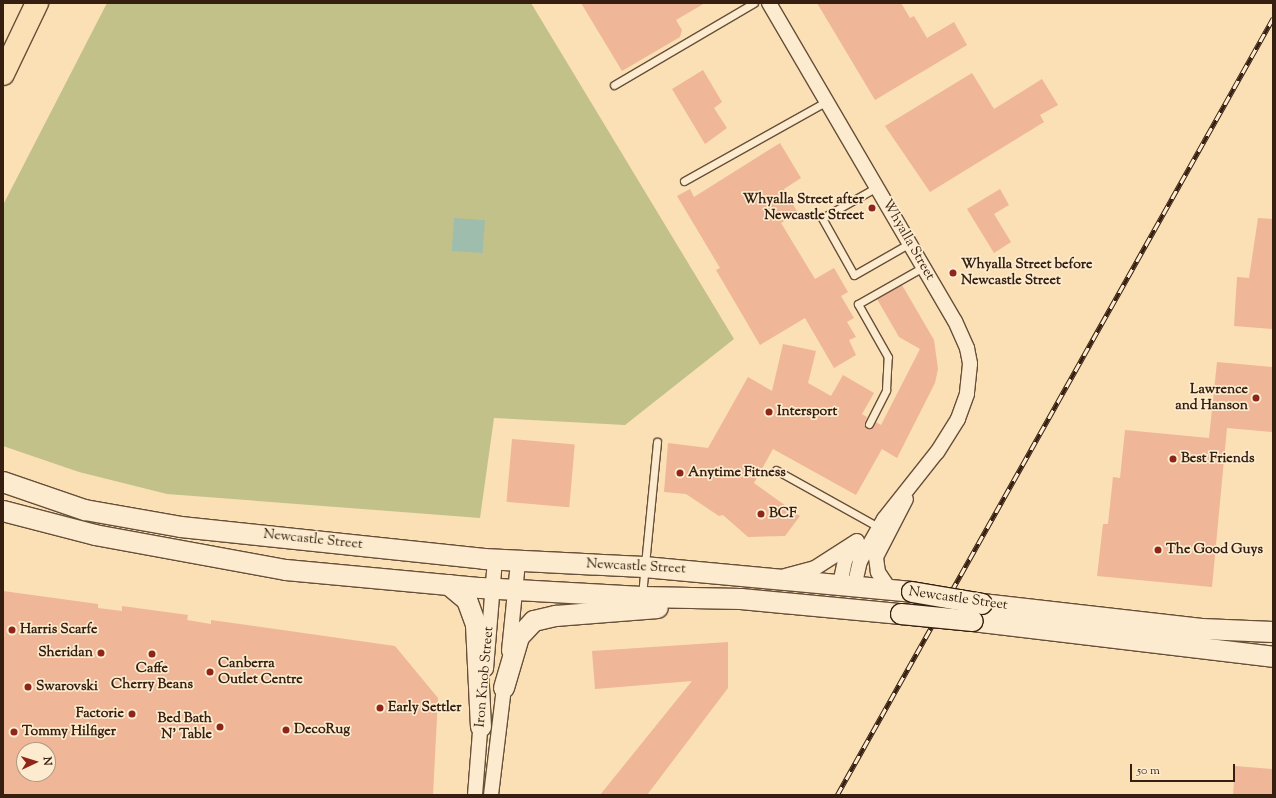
<!DOCTYPE html>
<html>
<head>
<meta charset="utf-8">
<style>
  body { margin:0 }
  #map { position:relative; width:1276px; height:798px; overflow:hidden; background:#fae0b4; font-family:"Sorts Mill Goudy",serif }
  div>[style] { position:absolute }
  .green>* { inset:0; background:#c2c18a }
  .water>* { inset:0; background:#9ebdad; transform-origin:0 0 }
  .building>* { inset:0; background:#efb697; transform-origin:0 0 }
  .roads { filter:drop-shadow(1px 0 #674f3a) drop-shadow(-1px 0 #674f3a) drop-shadow(0 1px #674f3a) drop-shadow(0 -1px #674f3a) }
  .lane>* { height:7px; margin:-3.5px; padding:0 3.5px; transform-origin:3.5px; border-radius:3.5px; background:#fcebce }
  .street>* { height:14px; margin:-7px; padding:0 7px; transform-origin:7px; border-radius:7px; background:#fcebce }
  .secondary>* { height:20px; margin:-10px; padding:0 10px; transform-origin:10px; border-radius:10px; background:#fcebce }
  .highway>* { height:22px; margin:-11px; padding:0 11px; transform-origin:11px; border-radius:11px; background:#fae0b4 }
  .rail>* { height:4.5px; margin-top:-2.25px; transform-origin:0; background:repeating-linear-gradient(90deg,#fcebce 0 9px,#361f11 0 18px); box-sizing:border-box; border-block:1px solid #361f11 }
  .bridges { filter:drop-shadow(1px 0 #361f11) drop-shadow(-1px 0 #361f11) drop-shadow(0 1px #361f11) drop-shadow(0 -1px #361f11) }
  .secondary-bridge>* { height:20px; margin:-10px; padding:0 10px; transform-origin:10px; border-radius:10px; background:#fcebce }
  .dots>* { width:11px; height:11px; translate:-50% -50%; box-sizing:border-box; border:2px solid #fcebce; border-radius:50% }
  span { translate:-50% -50%; white-space:nowrap; text-align:center; line-height:1.15; -webkit-text-stroke:3.5px #fcebce; paint-order:stroke }
  .poi-label { font-size:14px; color:#361f11; font-weight:700 }
  .right { translate:-100% -50%; text-align:right }
  .left { translate:0 -50%; text-align:left }
  .street-label { font-size:14px; color:#361f11 }
  .frame { position:absolute; inset:0; border:4px solid #361f11; pointer-events:none }
  .north { position:absolute; left:16px; top:742px; width:40px; height:40px; box-sizing:border-box; background:#fcebce; border:1px solid #ad9982; border-radius:50%; rotate:86deg; font-size:11px; font-weight:700; line-height:16px; text-align:center; color:#361f11 }
  .north::after { content:''; display:block; margin:auto; width:14px; height:18px; background:#8f2418; clip-path:polygon(50% 0,100% 100%,50% 72%,0 100%) }
  .scale { position:absolute; left:1130px; top:764px; width:105px; height:18px; box-sizing:border-box; border:2px solid #361f11; border-top:0; padding-left:5px; font-size:12px; line-height:14px; white-space:nowrap; color:#361f11; -webkit-text-stroke:3px #fcebce; paint-order:stroke }
</style>
</head>
<body>
<div id="map">
  <div class="green">
    <i style="clip-path:polygon(107px 3px,531px 3px,734px 339px,625px 425px,494px 418px,480px 518px,167px 494px,79px 472px,3px 446px,3px 205px)"></i>
  </div>
  <div class="water">
    <i style="left:454px;top:218px;width:31px;height:33px;rotate:4deg"></i>
  </div>
  <div class="building">
    <i style="clip-path:polygon(581px 3px,705px 3px,676px 20px,682px 30px,680px 37px,622px 71px)"></i>
    <i style="clip-path:polygon(817px 3px,901px 3px,910px 18px,914px 16px,927px 38px,954px 22px,967px 45px,875px 100px)"></i>
    <i style="clip-path:polygon(703px 70px,722px 102px,714px 108px,727px 128px,705px 144px,672px 89px)"></i>
    <i style="clip-path:polygon(972px 73px,994px 109px,1042px 79px,1058px 105px,1040px 115px,1044px 122px,930px 192px,885px 126px)"></i>
    <i style="clip-path:polygon(780px 143px,801px 178px,784px 189px,798px 213px,781px 223px,815px 279px,834px 268px,848px 292px,841px 296px,854px 318px,847px 322px,856px 337px,849px 340px,856px 355px,834px 368px,805px 318px,760px 345px,716px 270px,720px 268px,677px 196px,690px 189px,694px 197px)"></i>
    <i style="clip-path:polygon(1000px 189px,1009px 205px,994px 214px,1011px 242px,994px 253px,967px 209px)"></i>
    <i style="clip-path:polygon(1258px 218px,1273px 219px,1273px 329px,1234px 326px,1237px 277px,1249px 278px)"></i>
    <i style="clip-path:polygon(902px 285px,934px 340px,938px 369px,935px 383px,897px 458px,882px 449px,856px 495px,773px 449px,754px 483px,800px 516px,785px 536px,748px 537px,723px 515px,719px 516px,686px 494px,664px 492px,668px 443px,708px 448px,748px 377px,772px 391px,783px 344px,816px 351px,808px 383px,831px 396px,843px 375px,874px 393px,862px 414px,867px 417px,864px 425px,869px 429px,876px 422px,881px 425px,920px 349px,899px 337px,877px 299px)"></i>
    <i style="clip-path:polygon(1217px 362px,1273px 367px,1273px 432px,1227px 428px,1212px 587px,1097px 576px,1103px 524px,1108px 524px,1113px 477px,1120px 478px,1125px 430px,1209px 438px)"></i>
    <i style="left:512px;top:439px;width:63px;height:63px;rotate:5deg"></i>
    <i style="clip-path:polygon(evenodd,3px 591px,98px 604px,98px 608px,122px 611px,122px 606px,188px 615px,187px 620px,211px 624px,211px 620px,395px 646px,438px 698px,433px 795px,3px 795px,3px 591px,24px 750px,48px 750px,48px 774px,24px 774px,24px 750px)"></i>
    <i style="clip-path:polygon(728px 642px,728px 688px,647px 795px,600px 795px,692px 681px,595px 689px,592px 651px)"></i>
    <i style="clip-path:polygon(1235px 766px,1273px 769px,1273px 795px,1233px 795px)"></i>
  </div>
  <div class="roads">
    <div class="lane">
      <i style="left:614px;top:85px;width:162px;rotate:-30.4deg"></i>
      <i style="left:684px;top:181px;width:164px;rotate:-29.2deg"></i>
      <i style="left:877px;top:187px;width:63px;rotate:150.6deg"></i>
      <i style="left:822px;top:218px;width:65px;rotate:60.7deg"></i>
      <i style="left:854px;top:275px;width:64px;rotate:-29.7deg"></i>
      <i style="left:869px;top:424px;width:38px;rotate:-63deg"></i>
      <i style="left:886px;top:390px;width:33px;rotate:-87deg"></i>
      <i style="left:888px;top:357px;width:61px;rotate:-119.5deg"></i>
      <i style="left:858px;top:304px;width:75px;rotate:-29.6deg"></i>
      <i style="left:776px;top:470px;width:113px;rotate:29.1deg"></i>
      <i style="left:642px;top:595px;width:154px;rotate:-84.4deg"></i>
    </div>
    <div class="street">
      <i style="left:769px;top:3px;width:368px;rotate:59.7deg"></i>
      <i style="left:955px;top:321px;width:30px;rotate:66deg"></i>
      <i style="left:967px;top:348px;width:16px;rotate:79deg"></i>
      <i style="left:970px;top:364px;width:30px;rotate:96deg"></i>
      <i style="left:967px;top:394px;width:27px;rotate:110deg"></i>
      <i style="left:958px;top:419px;width:39px;rotate:122deg"></i>
      <i style="left:937px;top:452px;width:85px;rotate:128.3deg"></i>
      <i style="left:884px;top:519px;width:48px;rotate:119.7deg"></i>
      <i style="left:860px;top:561px;width:26px;rotate:103deg"></i>
      <i style="left:785px;top:576px;width:31px;rotate:-15deg"></i>
      <i style="left:815px;top:568px;width:50px;rotate:-32.7deg"></i>
      <i style="left:840px;top:584px;width:25px;rotate:-78deg"></i>
      <i style="left:845px;top:560px;width:15px;rotate:-58deg"></i>
      <i style="left:890px;top:590px;width:22px;rotate:-124deg"></i>
      <i style="left:878px;top:572px;width:15px;rotate:-98deg"></i>
      <i style="left:876px;top:557px;width:65px;rotate:-62.7deg"></i>
      <i style="left:509px;top:651px;width:89px;rotate:-84.2deg"></i>
      <i style="left:486px;top:669px;width:109px;rotate:-85.3deg"></i>
      <i style="left:475px;top:795px;width:77px;rotate:-85.5deg"></i>
      <i style="left:491px;top:795px;width:117px;rotate:-83.1deg"></i>
    </div>
    <div class="secondary">
      <i style="left:3px;top:482px;width:87px;rotate:18.9deg"></i>
      <i style="left:85px;top:510px;width:97px;rotate:10deg"></i>
      <i style="left:181px;top:527px;width:305px;rotate:6deg"></i>
      <i style="left:484px;top:559px;width:160px;rotate:2.9deg"></i>
      <i style="left:644px;top:567px;width:269px;rotate:5.3deg"></i>
      <i style="left:3px;top:511px;width:95px;rotate:14.6deg"></i>
      <i style="left:95px;top:535px;width:194px;rotate:10.4deg"></i>
      <i style="left:286px;top:570px;width:196px;rotate:5.3deg"></i>
      <i style="left:481px;top:588px;width:161px;rotate:3.2deg"></i>
      <i style="left:642px;top:597px;width:99px;rotate:1.2deg"></i>
      <i style="left:741px;top:599px;width:161px;rotate:5.4deg"></i>
      <i style="left:449px;top:585px;width:23px;rotate:40deg"></i>
      <i style="left:467px;top:600px;width:27px;rotate:70deg"></i>
      <i style="left:476px;top:625px;width:102px;rotate:87.2deg"></i>
      <i style="left:982px;top:604px;width:221px;rotate:6.5deg"></i>
      <i style="left:1202px;top:629px;width:71px;rotate:2.4deg"></i>
      <i style="left:973px;top:621px;width:302px;rotate:6.8deg"></i>
      <i style="left:504px;top:688px;width:53px;rotate:-73.6deg"></i>
      <i style="left:519px;top:637px;width:22px;rotate:-47deg"></i>
      <i style="left:534px;top:621px;width:23px;rotate:-13deg"></i>
      <i style="left:556px;top:616px;width:102px;rotate:-4.5deg"></i>
    </div>
    <div class="highway">
      <i style="left:3px;top:74px;width:79px;rotate:-64.4deg"></i>
    </div>
  </div>
  <div class="rail">
    <i style="left:837px;top:795px;width:891px;rotate:-60.7deg"></i>
  </div>
  <div class="bridges">
    <div class="secondary-bridge">
      <i style="left:912px;top:592px;width:71px;rotate:9.7deg"></i>
      <i style="left:901px;top:614px;width:72px;rotate:5.6deg"></i>
    </div>
  </div>
  <div class="dots">
    <i style="left:872px;top:208px;background:#8f2418"></i>
    <i style="left:953px;top:273px;background:#8f2418"></i>
    <i style="left:1256px;top:398px;background:#8f2418"></i>
    <i style="left:769px;top:412px;background:#8f2418"></i>
    <i style="left:1173px;top:459px;background:#8f2418"></i>
    <i style="left:680px;top:473px;background:#8f2418"></i>
    <i style="left:761px;top:514px;background:#8f2418"></i>
    <i style="left:1158px;top:550px;background:#8f2418"></i>
    <i style="left:12px;top:630px;background:#8f2418"></i>
    <i style="left:101px;top:653px;background:#8f2418"></i>
    <i style="left:152px;top:654px;background:#8f2418"></i>
    <i style="left:210px;top:672px;background:#8f2418"></i>
    <i style="left:28px;top:687px;background:#8f2418"></i>
    <i style="left:380px;top:708px;background:#8f2418"></i>
    <i style="left:132px;top:714px;background:#8f2418"></i>
    <i style="left:220px;top:727px;background:#8f2418"></i>
    <i style="left:286px;top:730px;background:#8f2418"></i>
    <i style="left:14px;top:732px;background:#8f2418"></i>
  </div>
  <div class="poi-label">
    <span class="right" style="left:864px;top:208px">Whyalla Street after<br>Newcastle Street</span>
    <span class="left" style="left:961px;top:273px">Whyalla Street before<br>Newcastle Street</span>
    <span class="right" style="left:1248px;top:398px">Lawrence<br>and Hanson</span>
    <span class="left" style="left:777px;top:412px">Intersport</span>
    <span class="left" style="left:1181px;top:459px">Best Friends</span>
    <span class="left" style="left:688px;top:473px">Anytime Fitness</span>
    <span class="left" style="left:769px;top:514px">BCF</span>
    <span class="left" style="left:1166px;top:550px">The Good Guys</span>
    <span class="left" style="left:20px;top:630px">Harris Scarfe</span>
    <span class="right" style="left:93px;top:653px">Sheridan</span>
    <span class="left" style="left:218px;top:672px">Canberra<br>Outlet Centre</span>
    <span style="left:152px;top:677px">Caffe<br>Cherry Beans</span>
    <span class="left" style="left:36px;top:687px">Swarovski</span>
    <span class="left" style="left:388px;top:708px">Early Settler</span>
    <span class="right" style="left:124px;top:714px">Factorie</span>
    <span class="right" style="left:212px;top:727px">Bed Bath<br>N' Table</span>
    <span class="left" style="left:294px;top:730px">DecoRug</span>
    <span class="left" style="left:22px;top:732px">Tommy Hilfiger</span>
  </div>
  <div class="street-label">
    <span style="left:908px;top:240px;rotate:60deg">Whyalla Street</span>
    <span style="left:313px;top:540px;rotate:6deg">Newcastle Street</span>
    <span style="left:636px;top:567px;rotate:3deg">Newcastle Street</span>
    <span style="left:958px;top:599px;rotate:8deg">Newcastle Street</span>
    <span style="left:485px;top:677px;rotate:-85deg">Iron Knob Street</span>
  </div>
  <div class="frame"></div>
  <div class="north">N</div>
  <div class="scale">50 m</div>
</div>
</body>
</html>
